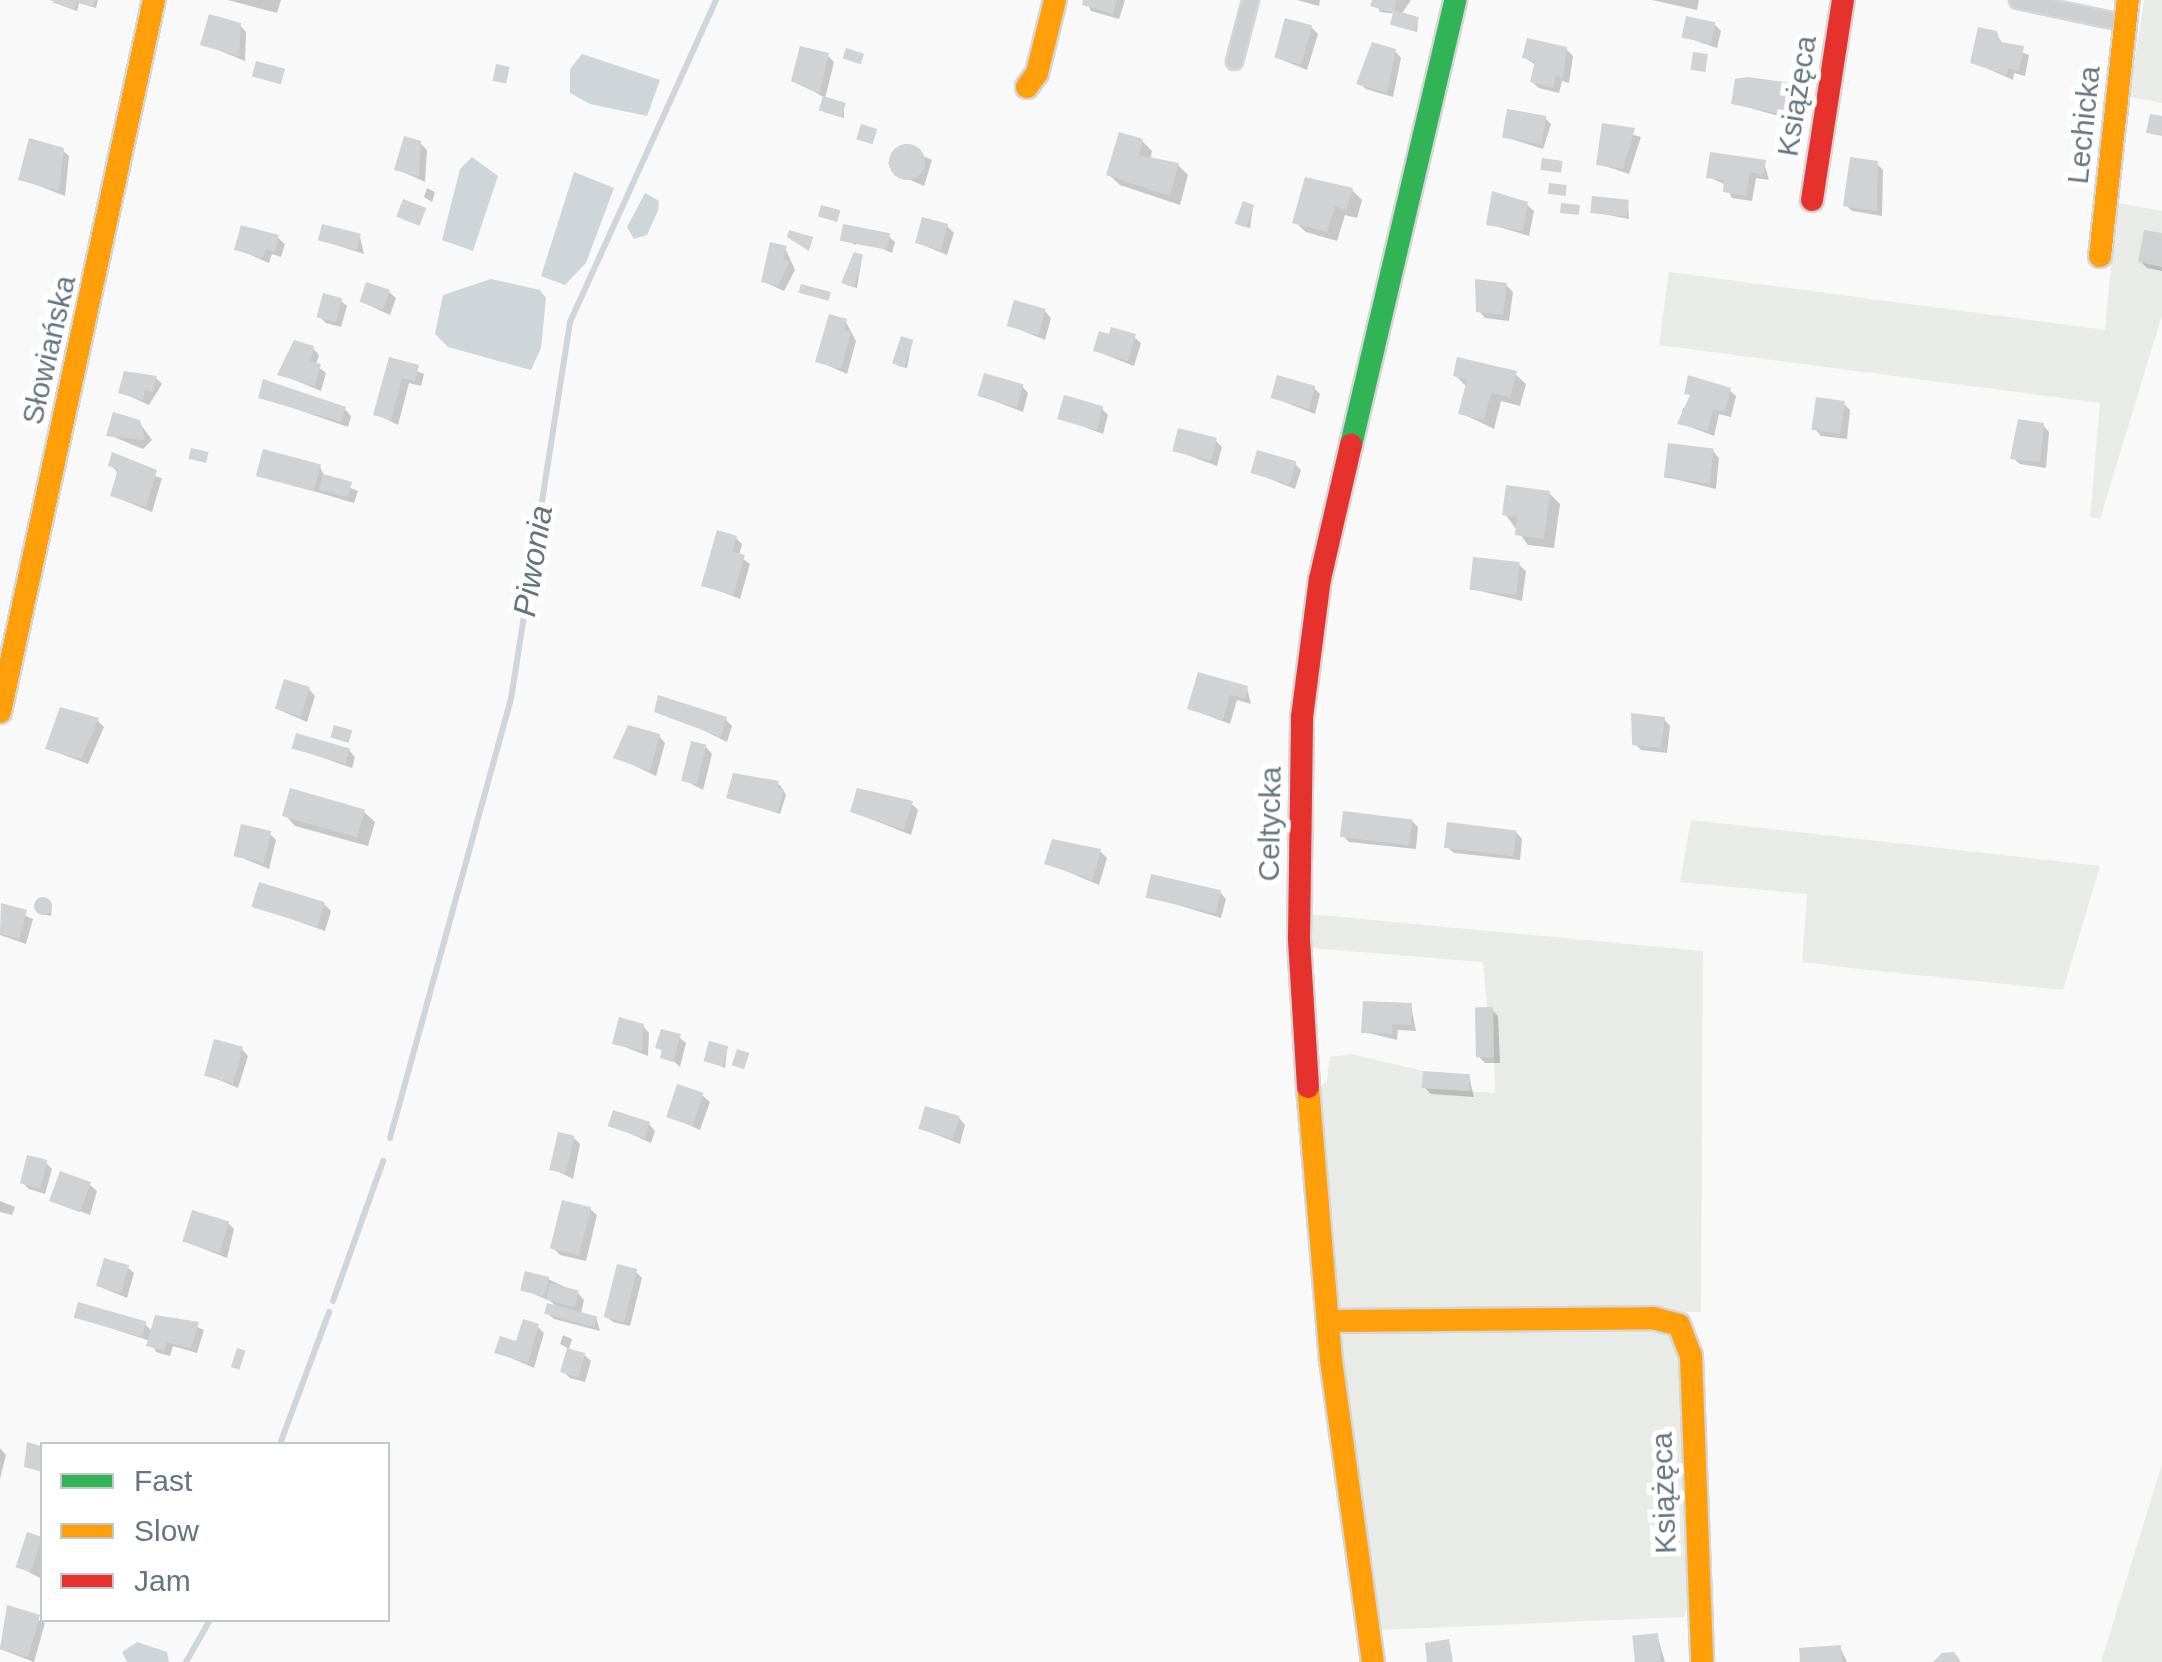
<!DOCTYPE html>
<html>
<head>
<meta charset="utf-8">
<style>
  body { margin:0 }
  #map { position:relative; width:2162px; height:1662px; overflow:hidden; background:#f9f9f9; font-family:Helvetica,sans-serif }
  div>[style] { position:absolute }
  .green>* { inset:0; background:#e8ebe6 }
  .water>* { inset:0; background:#ced6d9 }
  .shadow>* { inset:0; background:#0003 }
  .stream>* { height:6px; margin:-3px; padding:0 3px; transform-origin:3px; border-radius:3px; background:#ced6d9 }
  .building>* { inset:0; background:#d0d2d3; transform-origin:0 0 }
  .round { border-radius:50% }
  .roads { filter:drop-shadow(2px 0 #d5d6d7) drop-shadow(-2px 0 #d5d6d7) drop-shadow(0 2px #d5d6d7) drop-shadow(0 -2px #d5d6d7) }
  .street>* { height:15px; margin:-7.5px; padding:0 7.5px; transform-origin:7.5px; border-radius:7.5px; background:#cecfd0 }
  .fast>* { height:22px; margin:-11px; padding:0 11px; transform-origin:11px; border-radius:11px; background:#30b455 }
  .slow>* { height:22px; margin:-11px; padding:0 11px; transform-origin:11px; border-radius:11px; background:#ff9f0a }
  .jam>* { height:22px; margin:-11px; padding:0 11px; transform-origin:11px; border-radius:11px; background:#e5322d }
  span { translate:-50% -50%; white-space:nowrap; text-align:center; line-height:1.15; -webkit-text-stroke:10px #fff; paint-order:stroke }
  .street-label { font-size:30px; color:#657683 }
  .water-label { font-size:32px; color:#60757c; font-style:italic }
  .legend { position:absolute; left:40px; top:1442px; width:350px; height:180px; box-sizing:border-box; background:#fff; border:2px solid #c1c8cd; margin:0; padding:12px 18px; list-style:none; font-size:30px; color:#657683 }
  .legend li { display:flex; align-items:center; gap:20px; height:50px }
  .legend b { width:50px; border:2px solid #c1c8cd }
</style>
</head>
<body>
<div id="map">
  <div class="green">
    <i style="clip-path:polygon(2144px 0,2162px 0,2162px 103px,2129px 97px)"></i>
    <i style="clip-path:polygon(2117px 203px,2162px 211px,2162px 315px,2100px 519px,2090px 517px,2100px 403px,1659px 345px,1669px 272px,2105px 330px)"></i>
    <i style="clip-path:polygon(1691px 820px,2100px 866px,2063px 990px,1859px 969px,1802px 962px,1807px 894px,1680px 882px)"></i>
    <i style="clip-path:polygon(1309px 914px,1703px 951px,1701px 1312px,1346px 1313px,1336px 1304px,1317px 1089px,1327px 1081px,1330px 1057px,1351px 1054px,1423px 1071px,1422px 1088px,1495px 1093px,1493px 1008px,1487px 1007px,1483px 962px,1310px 948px)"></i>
    <i style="clip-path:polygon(1661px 1325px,1680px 1338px,1691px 1597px,1684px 1617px,1379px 1630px,1339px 1337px,1347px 1330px)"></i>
    <i style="clip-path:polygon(2162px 1464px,2162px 1662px,2101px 1662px)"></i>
  </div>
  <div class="water">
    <i style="clip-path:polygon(582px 54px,660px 80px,647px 116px,590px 104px,570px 93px,570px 69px)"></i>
    <i style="clip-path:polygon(472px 157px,498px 176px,473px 251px,442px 240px,460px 169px)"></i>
    <i style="clip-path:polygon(574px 172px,614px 188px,586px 263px,565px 285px,541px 276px)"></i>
    <i style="clip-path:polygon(645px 193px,659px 201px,658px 211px,647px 235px,634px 239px,627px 227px)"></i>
    <i style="clip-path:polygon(491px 279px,540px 290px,546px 298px,541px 348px,531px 370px,448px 347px,435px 334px,443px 295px)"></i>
    <i style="clip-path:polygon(137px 1642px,167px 1652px,169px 1662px,127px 1662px,122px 1652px)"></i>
  </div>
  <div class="shadow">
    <i style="clip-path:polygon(98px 0,96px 8px,79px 3px,77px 11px,52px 2px)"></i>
    <i style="clip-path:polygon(228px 0,281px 0,277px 13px)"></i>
    <i style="clip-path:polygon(1086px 0,1125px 0,1119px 19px,1091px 11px)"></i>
    <i style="clip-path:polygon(1297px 0,1320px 0,1319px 6px)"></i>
    <i style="clip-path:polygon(1375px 0,1411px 0,1400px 16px,1418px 19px,1417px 32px,1396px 26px,1396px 14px,1380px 12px)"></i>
    <i style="clip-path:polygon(1652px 0,1699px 0,1697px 10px)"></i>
    <i style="clip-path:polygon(1714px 24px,1721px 31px,1717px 48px,1685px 37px)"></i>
    <i style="clip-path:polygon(240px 25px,246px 32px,245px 61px,203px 44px)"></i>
    <i style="clip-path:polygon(1311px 27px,1318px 34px,1307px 70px,1275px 57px)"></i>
    <i style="clip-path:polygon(1996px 33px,2004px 46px,2029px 55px,2025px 76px,2014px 73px,2013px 80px,1973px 62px)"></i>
    <i style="clip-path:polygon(1566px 49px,1573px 56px,1569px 83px,1562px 81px,1559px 93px,1539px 88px,1532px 82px,1536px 65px,1525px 58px)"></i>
    <i style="clip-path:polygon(1395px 51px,1401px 58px,1393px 97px,1366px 89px,1359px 83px)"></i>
    <i style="clip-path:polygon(828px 56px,834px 62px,825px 99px,844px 105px,844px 118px,824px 112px,825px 98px,794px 80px)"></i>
    <i style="clip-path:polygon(1790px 86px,1796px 92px,1792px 120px,1733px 103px)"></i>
    <i style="clip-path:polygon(1545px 118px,1551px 124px,1543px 149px,1505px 137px)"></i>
    <i style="clip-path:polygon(1604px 126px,1641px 137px,1629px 174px,1599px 164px)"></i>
    <i style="clip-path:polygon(1142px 141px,1152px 151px,1150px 159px,1178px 165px,1188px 175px,1180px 205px,1120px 185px,1109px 175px)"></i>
    <i style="clip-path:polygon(420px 143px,427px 150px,425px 182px,396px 169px)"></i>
    <i style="clip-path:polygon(902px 147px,932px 160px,924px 186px,894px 173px,888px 163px)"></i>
    <i style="clip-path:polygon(62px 150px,69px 156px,65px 196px,21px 179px)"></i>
    <i style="clip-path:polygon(1764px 162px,1769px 180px,1756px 178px,1752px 201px,1732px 198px,1726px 185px,1709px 177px)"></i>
    <i style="clip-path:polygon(1877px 164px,1883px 170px,1882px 216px,1852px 211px,1846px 205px)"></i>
    <i style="clip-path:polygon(427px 188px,435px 192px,432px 202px,424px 197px)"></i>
    <i style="clip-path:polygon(1352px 190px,1362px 200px,1357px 218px,1345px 215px,1337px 241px,1306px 232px,1295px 222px)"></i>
    <i style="clip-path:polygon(1628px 203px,1629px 219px,1593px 212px)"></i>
    <i style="clip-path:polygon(1527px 205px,1534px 211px,1529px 236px,1489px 224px)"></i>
    <i style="clip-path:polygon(1253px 207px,1250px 228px,1242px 226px,1240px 223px)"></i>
    <i style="clip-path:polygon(947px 226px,954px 233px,947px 255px,918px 243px)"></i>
    <i style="clip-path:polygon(2162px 235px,2162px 271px,2147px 268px,2141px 262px)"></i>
    <i style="clip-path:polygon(888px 236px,895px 242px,892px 253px,858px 238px,856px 245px,841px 239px)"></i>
    <i style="clip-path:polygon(360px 237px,364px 254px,320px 240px)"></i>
    <i style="clip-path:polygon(278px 238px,285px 244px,281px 257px,272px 254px,269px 263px,237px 249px)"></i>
    <i style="clip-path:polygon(785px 248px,795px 270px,784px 291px,764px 282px)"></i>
    <i style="clip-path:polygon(862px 257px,857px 288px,846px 285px,844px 282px)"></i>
    <i style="clip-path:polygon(1506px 285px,1513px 292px,1509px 321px,1485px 318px,1479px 311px)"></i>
    <i style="clip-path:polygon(389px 292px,396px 298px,390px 315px,362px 302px)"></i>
    <i style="clip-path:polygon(340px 300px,347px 306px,341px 327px,326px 323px,319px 316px)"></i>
    <i style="clip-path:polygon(1045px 311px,1051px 318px,1045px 340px,1009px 325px)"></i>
    <i style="clip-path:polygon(846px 322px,856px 341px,847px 374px,818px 361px)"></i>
    <i style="clip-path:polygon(1134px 337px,1141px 343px,1134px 366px,1096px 351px)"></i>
    <i style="clip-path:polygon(912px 342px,907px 368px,898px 366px,895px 363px)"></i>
    <i style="clip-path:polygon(313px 348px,319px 355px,316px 365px,326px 373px,321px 391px,280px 374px)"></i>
    <i style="clip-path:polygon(391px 360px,424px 374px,421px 386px,409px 383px,398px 425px,376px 414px)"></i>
    <i style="clip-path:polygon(1515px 374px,1526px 384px,1520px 406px,1501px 401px,1494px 429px,1461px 413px,1466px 386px,1455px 375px)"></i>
    <i style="clip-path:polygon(156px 378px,162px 384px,149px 405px,120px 392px)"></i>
    <i style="clip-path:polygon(1022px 386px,1028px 393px,1023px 412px,981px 396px)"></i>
    <i style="clip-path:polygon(1314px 388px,1320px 394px,1315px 414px,1274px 398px)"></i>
    <i style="clip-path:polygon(1729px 390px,1736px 396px,1731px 417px,1719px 414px,1714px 436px,1680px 423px,1683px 408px)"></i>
    <i style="clip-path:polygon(261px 397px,345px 409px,351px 416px,348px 427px)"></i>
    <i style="clip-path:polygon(1844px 404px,1850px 410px,1847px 439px,1821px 436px,1815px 429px)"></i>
    <i style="clip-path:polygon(1102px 409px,1108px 415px,1103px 434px,1060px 418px)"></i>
    <i style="clip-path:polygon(139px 422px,152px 440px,143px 449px,109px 435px)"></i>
    <i style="clip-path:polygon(2043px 425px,2049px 432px,2046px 468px,2020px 464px,2013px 458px)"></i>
    <i style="clip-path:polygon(1216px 441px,1222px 447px,1217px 466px,1174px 450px)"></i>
    <i style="clip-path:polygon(1713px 451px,1719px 458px,1716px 489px,1666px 477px)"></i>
    <i style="clip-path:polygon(1294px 463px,1301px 470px,1295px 489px,1253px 472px)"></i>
    <i style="clip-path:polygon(111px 465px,162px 478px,152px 512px,113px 496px,117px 472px)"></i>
    <i style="clip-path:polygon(320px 467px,325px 477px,358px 491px,354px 503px,259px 475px)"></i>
    <i style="clip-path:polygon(1549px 493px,1560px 504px,1554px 548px,1528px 545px,1505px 514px)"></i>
    <i style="clip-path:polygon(736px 538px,742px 544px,739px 556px,750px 564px,740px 599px,704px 585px)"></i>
    <i style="clip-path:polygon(1519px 565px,1526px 571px,1522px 601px,1472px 589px)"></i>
    <i style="clip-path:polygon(1247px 688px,1251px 704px,1237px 700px,1230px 724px,1190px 709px)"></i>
    <i style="clip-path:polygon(309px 689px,315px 696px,307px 722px,277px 709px)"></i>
    <i style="clip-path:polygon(669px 713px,725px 719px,732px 726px,727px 742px)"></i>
    <i style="clip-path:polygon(1664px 719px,1670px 726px,1667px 753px,1641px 750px,1634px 743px)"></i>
    <i style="clip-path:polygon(97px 720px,104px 727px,88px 764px,48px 749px)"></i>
    <i style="clip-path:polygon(659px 736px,665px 743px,656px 776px,616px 757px)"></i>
    <i style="clip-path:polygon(706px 747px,712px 754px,703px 790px,684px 780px)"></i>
    <i style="clip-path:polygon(295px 748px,349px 750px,355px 757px,352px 768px)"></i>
    <i style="clip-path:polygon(760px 778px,780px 785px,786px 795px,780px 814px,729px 797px)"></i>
    <i style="clip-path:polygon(912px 804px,918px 810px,911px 835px,853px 812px)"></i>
    <i style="clip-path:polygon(364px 812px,375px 822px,368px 846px,295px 826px,285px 815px)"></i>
    <i style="clip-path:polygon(1412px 821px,1418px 827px,1416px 849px,1349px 842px,1343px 836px)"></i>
    <i style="clip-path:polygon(1516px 832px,1522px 839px,1520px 860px,1454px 853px,1447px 847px)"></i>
    <i style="clip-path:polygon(270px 834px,276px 840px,269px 869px,235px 855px)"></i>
    <i style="clip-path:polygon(1100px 851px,1107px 858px,1099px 885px,1047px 863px)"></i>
    <i style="clip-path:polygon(1220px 892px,1226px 899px,1221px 918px,1148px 896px)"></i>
    <i style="clip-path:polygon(38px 898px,52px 904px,51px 916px,38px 913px)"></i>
    <i style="clip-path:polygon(324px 904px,331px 911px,325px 931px,255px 906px)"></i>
    <i style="clip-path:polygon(3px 906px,33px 919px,26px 944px,0 935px)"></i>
    <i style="clip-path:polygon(1411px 1006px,1416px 1031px,1398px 1030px,1397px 1040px,1364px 1032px)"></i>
    <i style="clip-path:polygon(1492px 1010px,1498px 1016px,1500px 1063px,1485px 1063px,1479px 1057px)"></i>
    <i style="clip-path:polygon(643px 1026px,649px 1033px,648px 1056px,615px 1043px)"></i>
    <i style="clip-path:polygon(679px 1037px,686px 1043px,680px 1067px,658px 1047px)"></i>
    <i style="clip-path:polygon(242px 1049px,248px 1056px,238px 1088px,205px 1074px)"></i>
    <i style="clip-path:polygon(727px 1049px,725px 1068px,706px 1060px)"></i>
    <i style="clip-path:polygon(1469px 1076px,1474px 1097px,1431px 1094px,1424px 1087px)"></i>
    <i style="clip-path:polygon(703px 1096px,710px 1102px,700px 1130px,669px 1116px)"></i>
    <i style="clip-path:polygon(959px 1118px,965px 1125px,960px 1144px,922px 1129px)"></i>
    <i style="clip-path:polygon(649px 1124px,655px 1131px,651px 1143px,611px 1125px)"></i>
    <i style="clip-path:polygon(574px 1138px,580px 1144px,573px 1179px,553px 1169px)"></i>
    <i style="clip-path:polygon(46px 1163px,52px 1169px,45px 1194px,29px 1189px,22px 1182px)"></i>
    <i style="clip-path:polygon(90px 1185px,97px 1191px,90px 1215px,55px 1201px)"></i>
    <i style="clip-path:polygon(0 1201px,15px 1207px,12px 1215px,0 1212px)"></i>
    <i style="clip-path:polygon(590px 1209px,597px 1215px,586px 1261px,560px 1255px,553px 1248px)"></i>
    <i style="clip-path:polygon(228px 1223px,234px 1229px,227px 1258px,186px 1242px)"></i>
    <i style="clip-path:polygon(127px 1267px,134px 1273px,127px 1298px,98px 1286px)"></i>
    <i style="clip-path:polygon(635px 1271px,642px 1278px,630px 1326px,613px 1322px,606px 1316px)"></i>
    <i style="clip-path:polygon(548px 1279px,578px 1293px,584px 1300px,581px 1314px,596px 1318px,600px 1331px,554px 1319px,547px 1313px,558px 1308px,550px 1301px,522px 1289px)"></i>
    <i style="clip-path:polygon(77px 1317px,144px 1323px,153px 1332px,177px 1318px,204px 1330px,197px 1353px,173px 1346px,170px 1356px,156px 1352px,150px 1341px)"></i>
    <i style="clip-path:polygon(538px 1327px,544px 1333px,534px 1368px,497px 1352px)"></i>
    <i style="clip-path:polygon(563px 1335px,572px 1339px,569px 1349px,560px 1344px)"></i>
    <i style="clip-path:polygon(584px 1355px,591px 1361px,585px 1382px,570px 1378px,564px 1372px)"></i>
    <i style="clip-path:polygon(0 1448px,6px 1455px,0 1479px)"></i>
    <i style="clip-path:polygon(28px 1535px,42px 1540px,40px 1578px,19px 1567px)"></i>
    <i style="clip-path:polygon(9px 1608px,45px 1623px,34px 1662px,0 1649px)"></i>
    <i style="clip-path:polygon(1657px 1635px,1665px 1662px,1636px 1662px)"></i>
    <i style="clip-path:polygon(1840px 1647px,1847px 1662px,1805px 1662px)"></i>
  </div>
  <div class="stream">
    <i style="left:390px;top:1138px;width:455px;rotate:-74.6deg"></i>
    <i style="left:511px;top:699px;width:382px;rotate:-81.1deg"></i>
    <i style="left:570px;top:322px;width:354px;rotate:-65.6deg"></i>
    <i style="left:333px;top:1301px;width:149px;rotate:-70.3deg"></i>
    <i style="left:280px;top:1444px;width:141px;rotate:-69.6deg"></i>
    <i style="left:186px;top:1662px;width:48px;rotate:-60.3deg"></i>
  </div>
  <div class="building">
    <i style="clip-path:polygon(50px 0,95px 0,93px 7px,77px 2px,74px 10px)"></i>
    <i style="clip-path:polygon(1083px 0,1117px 0,1113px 14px,1082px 5px)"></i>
    <i style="clip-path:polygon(1372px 0,1397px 0,1393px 13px,1370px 6px)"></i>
    <i style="left:1394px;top:10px;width:26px;height:15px;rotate:16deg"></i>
    <i style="clip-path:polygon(209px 14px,241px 23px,239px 56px,200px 45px)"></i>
    <i style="left:1686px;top:16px;width:30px;height:22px;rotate:12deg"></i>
    <i style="left:1285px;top:18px;width:28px;height:41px;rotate:15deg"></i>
    <i style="clip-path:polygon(1978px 27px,1997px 31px,2000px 42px,2024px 46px,2019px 71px,2008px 68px,2007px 75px,1970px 63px)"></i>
    <i style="clip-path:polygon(1527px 38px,1567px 47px,1563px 78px,1556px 76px,1553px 88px,1530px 82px,1535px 61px,1522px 58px)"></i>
    <i style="clip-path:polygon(1372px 42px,1396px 49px,1387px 93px,1356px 84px)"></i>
    <i style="clip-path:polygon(800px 46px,829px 53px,819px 94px,791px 81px)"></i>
    <i style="left:846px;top:48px;width:19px;height:11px;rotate:18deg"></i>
    <i style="left:1693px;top:52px;width:15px;height:18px;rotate:8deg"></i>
    <i style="left:256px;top:61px;width:30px;height:16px;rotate:15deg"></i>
    <i style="left:496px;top:64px;width:14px;height:17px;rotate:12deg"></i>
    <i style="clip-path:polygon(1748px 77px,1791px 83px,1786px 115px,1731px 104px,1735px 79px)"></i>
    <i style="left:823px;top:96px;width:24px;height:15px;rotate:17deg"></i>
    <i style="left:1507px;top:109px;width:40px;height:29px;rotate:10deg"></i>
    <i style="clip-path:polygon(2150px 114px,2162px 116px,2162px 136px,2146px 133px)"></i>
    <i style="clip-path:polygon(1602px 123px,1635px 128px,1623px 169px,1596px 165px)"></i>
    <i style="left:861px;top:124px;width:17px;height:16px;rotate:17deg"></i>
    <i style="clip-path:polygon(1119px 132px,1143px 139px,1139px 155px,1179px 163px,1170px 196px,1106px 175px)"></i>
    <i style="clip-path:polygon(404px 136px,421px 141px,419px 177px,394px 170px)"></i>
    <i style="clip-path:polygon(29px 138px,64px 148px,59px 191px,18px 180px)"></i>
    <i class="round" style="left:889px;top:144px;width:36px;height:36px"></i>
    <i style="clip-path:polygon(1710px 152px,1766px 160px,1763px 175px,1750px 172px,1746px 196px,1723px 192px,1724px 180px,1706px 178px)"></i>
    <i style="clip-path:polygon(1850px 157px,1878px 161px,1877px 211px,1843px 206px)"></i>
    <i style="left:1542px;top:158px;width:21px;height:12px;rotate:8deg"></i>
    <i style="clip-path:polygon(1305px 177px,1353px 188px,1346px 210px,1335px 206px,1327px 232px,1292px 223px)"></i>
    <i style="left:1549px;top:183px;width:18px;height:11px;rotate:6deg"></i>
    <i style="clip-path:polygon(1492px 191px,1528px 202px,1523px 231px,1486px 225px)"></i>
    <i style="left:1592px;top:196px;width:37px;height:17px;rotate:6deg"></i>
    <i style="left:403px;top:199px;width:25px;height:19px;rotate:21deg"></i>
    <i style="left:1243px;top:201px;width:12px;height:24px;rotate:20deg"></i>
    <i style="left:1561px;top:203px;width:19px;height:10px;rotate:6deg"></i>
    <i style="left:821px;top:205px;width:20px;height:12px;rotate:15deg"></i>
    <i style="left:922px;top:217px;width:27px;height:27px;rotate:15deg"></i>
    <i style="left:322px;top:224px;width:40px;height:17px;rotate:14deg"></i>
    <i style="left:843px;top:224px;width:48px;height:17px;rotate:11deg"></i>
    <i style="clip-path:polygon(241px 225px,279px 235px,275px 252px,266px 249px,263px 258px,234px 250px)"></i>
    <i style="clip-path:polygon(789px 230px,813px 237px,809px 251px,787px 237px)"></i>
    <i style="clip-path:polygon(2144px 230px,2162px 233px,2162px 267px,2138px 262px)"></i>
    <i style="clip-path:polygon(770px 242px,787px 246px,783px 260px,790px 261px,778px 286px,761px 282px)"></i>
    <i style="clip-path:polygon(854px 252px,863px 255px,854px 287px,841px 283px)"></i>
    <i style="clip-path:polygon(1475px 279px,1507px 283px,1503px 315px,1476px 312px)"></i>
    <i style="left:366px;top:282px;width:25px;height:21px;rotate:18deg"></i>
    <i style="left:801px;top:284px;width:31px;height:9px;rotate:15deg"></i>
    <i style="left:323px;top:293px;width:20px;height:25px;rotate:15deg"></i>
    <i style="left:1014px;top:300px;width:33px;height:27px;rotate:16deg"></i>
    <i style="clip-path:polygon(829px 314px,847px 319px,844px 330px,851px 332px,841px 369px,815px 362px)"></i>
    <i style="clip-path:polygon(1111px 327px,1136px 334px,1128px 361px,1093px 351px,1099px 331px,1109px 334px)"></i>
    <i style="left:901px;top:336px;width:13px;height:29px;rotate:18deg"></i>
    <i style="clip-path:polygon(294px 340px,314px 346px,310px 361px,321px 364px,315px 386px,277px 375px)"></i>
    <i style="clip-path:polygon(389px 357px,419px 365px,415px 381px,402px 378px,391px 420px,373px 415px)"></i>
    <i style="clip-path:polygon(1457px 357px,1517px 371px,1510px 397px,1491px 393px,1484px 420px,1458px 414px,1467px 380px,1453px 376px)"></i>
    <i style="clip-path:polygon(124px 371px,157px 376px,153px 392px,145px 390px,143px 400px,118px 393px)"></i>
    <i style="left:984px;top:373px;width:41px;height:24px;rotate:16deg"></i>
    <i style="left:1277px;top:375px;width:40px;height:24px;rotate:16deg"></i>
    <i style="clip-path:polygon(1688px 375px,1731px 388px,1725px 412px,1713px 409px,1708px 431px,1677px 424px,1690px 395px,1684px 394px)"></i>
    <i style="clip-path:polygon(263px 379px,346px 407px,341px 422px,258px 398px)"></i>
    <i style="left:1064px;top:395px;width:41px;height:25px;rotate:16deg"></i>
    <i style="left:1816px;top:397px;width:29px;height:33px;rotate:8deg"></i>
    <i style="clip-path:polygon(113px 412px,140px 420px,145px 440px,106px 436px)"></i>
    <i style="clip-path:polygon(2018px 419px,2044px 423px,2040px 462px,2010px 459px)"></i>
    <i style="left:1178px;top:428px;width:40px;height:24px;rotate:14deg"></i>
    <i style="left:1668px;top:443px;width:46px;height:35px;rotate:7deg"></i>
    <i style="left:191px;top:448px;width:18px;height:11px;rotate:13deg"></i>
    <i style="left:263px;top:449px;width:60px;height:28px;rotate:15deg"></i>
    <i style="left:1257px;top:450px;width:41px;height:24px;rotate:16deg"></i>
    <i style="clip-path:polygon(112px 452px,157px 470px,146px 507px,110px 496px,118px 469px,108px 466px)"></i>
    <i style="left:323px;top:474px;width:30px;height:16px;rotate:15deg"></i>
    <i style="clip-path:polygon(1506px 485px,1550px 491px,1544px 539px,1515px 535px,1517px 517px,1502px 515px)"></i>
    <i style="clip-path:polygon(717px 530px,737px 536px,732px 551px,745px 555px,733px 595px,701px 586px)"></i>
    <i style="left:1473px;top:557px;width:47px;height:33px;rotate:6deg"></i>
    <i style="clip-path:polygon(1198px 672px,1248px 686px,1245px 699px,1230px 695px,1223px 720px,1187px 709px)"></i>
    <i style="left:284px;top:679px;width:27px;height:31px;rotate:17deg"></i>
    <i style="clip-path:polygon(658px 695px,727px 717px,721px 737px,654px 712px)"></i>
    <i style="clip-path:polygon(60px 707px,99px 718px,81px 759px,45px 749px)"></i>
    <i style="clip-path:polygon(1631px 713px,1665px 717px,1661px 748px,1632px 745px)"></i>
    <i style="left:334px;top:725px;width:19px;height:13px;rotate:16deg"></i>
    <i style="clip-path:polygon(628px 725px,660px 734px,650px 771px,613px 758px)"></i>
    <i style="left:296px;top:733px;width:56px;height:16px;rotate:16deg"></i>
    <i style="left:691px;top:741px;width:16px;height:41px;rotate:14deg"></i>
    <i style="clip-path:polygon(733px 773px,779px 781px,777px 788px,784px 790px,778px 813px,726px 798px)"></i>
    <i style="left:290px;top:788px;width:78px;height:29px;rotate:16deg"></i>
    <i style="clip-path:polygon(857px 788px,913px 801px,904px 830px,850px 812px)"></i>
    <i style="left:1343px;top:811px;width:70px;height:26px;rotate:7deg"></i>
    <i style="left:1447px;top:822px;width:70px;height:26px;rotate:7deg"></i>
    <i style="left:241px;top:824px;width:31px;height:33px;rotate:13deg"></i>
    <i style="clip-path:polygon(1052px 839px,1101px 849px,1093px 880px,1044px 864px)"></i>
    <i style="left:1151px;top:874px;width:72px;height:24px;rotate:13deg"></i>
    <i style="left:259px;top:882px;width:69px;height:26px;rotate:17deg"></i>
    <i class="round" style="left:34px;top:897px;width:18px;height:18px"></i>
    <i style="clip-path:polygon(1px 903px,27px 910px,19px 939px,0 934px)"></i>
    <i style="clip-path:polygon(1363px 1001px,1412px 1003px,1411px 1025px,1392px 1024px,1392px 1034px,1361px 1033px)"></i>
    <i style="left:1493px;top:1007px;width:50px;height:18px;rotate:89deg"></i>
    <i style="clip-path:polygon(619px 1017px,644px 1024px,642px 1051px,612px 1044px)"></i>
    <i style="clip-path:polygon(661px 1029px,681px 1034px,673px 1062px,660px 1058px,662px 1050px,655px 1048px)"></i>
    <i style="left:214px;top:1039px;width:30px;height:38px;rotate:15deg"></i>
    <i style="left:709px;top:1041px;width:20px;height:21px;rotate:15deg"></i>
    <i style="left:737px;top:1049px;width:13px;height:17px;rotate:18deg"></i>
    <i style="left:1423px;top:1071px;width:47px;height:17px;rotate:4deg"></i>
    <i style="left:677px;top:1084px;width:28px;height:35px;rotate:18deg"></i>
    <i style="left:925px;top:1106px;width:36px;height:24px;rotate:16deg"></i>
    <i style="left:613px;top:1110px;width:39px;height:17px;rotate:18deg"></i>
    <i style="left:558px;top:1132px;width:17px;height:39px;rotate:13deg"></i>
    <i style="left:27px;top:1155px;width:21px;height:29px;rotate:14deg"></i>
    <i style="left:60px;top:1171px;width:33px;height:32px;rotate:20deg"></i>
    <i style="left:562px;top:1200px;width:30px;height:50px;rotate:14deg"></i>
    <i style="left:192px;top:1210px;width:39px;height:33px;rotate:17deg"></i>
    <i style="left:104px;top:1258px;width:26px;height:29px;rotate:16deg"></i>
    <i style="left:617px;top:1264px;width:21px;height:55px;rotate:14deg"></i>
    <i style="left:525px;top:1271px;width:25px;height:20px;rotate:14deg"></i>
    <i style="left:550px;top:1283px;width:30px;height:17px;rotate:15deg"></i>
    <i style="left:78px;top:1302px;width:71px;height:16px;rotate:16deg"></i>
    <i style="left:547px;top:1303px;width:52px;height:11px;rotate:15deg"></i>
    <i style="clip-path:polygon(155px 1315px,199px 1322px,191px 1349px,167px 1342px,164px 1351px,146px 1346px)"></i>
    <i style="clip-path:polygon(523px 1319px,539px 1324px,528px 1363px,494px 1353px,500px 1336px,516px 1341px)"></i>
    <i style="left:237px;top:1348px;width:9px;height:20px;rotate:18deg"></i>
    <i style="left:567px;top:1348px;width:19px;height:25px;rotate:16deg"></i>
    <i style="clip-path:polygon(27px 1442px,41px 1446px,42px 1472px,24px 1467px)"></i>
    <i style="left:27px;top:1532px;width:16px;height:37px;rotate:18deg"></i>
    <i style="clip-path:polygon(7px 1605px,40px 1615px,28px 1657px,0 1649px)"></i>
    <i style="left:1658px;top:1633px;width:29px;height:26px;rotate:84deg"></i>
    <i style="clip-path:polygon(1449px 1639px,1453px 1662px,1427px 1662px,1425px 1643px)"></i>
    <i style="clip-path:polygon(1841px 1645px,1842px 1662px,1800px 1662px,1799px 1648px)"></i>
    <i style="clip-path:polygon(1954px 1652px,1961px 1662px,1933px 1662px,1942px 1653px)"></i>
  </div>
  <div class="roads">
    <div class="street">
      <i style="left:2017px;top:0;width:110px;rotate:12deg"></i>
      <i style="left:1234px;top:61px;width:63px;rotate:-75.3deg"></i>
    </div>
    <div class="fast">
      <i style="left:1351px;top:445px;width:457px;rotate:-76.8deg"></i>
    </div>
    <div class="slow">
      <i style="left:1027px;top:87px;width:17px;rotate:-54deg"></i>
      <i style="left:1037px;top:73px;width:75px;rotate:-76.1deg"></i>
      <i style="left:2100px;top:256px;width:258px;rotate:-83.8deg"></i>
      <i style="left:0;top:712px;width:728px;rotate:-77.8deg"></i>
      <i style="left:1308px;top:1087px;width:274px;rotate:85.2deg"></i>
      <i style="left:1331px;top:1360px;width:305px;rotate:82.1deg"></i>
      <i style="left:1328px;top:1321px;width:325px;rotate:-0.5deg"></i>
      <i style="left:1653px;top:1318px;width:27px;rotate:15deg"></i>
      <i style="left:1679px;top:1325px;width:33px;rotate:69deg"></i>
      <i style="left:1691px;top:1356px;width:306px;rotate:87.9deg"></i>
    </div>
    <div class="jam">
      <i style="left:1812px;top:200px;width:202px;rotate:-81.2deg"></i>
      <i style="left:1308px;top:1087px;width:149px;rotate:-93.5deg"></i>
      <i style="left:1299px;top:938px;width:221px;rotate:-89.2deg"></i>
      <i style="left:1302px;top:717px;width:139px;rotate:-82.6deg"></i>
      <i style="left:1320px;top:579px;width:138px;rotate:-77deg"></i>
    </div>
  </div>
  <div class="street-label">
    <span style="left:1797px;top:96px;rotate:-81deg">Książęca</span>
    <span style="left:2084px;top:125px;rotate:-84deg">Lechicka</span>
    <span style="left:49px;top:350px;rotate:-77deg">Słowiańska</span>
    <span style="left:1270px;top:824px;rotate:-89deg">Celtycka</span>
    <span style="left:1664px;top:1493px;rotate:-92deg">Książęca</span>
  </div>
  <div class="water-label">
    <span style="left:533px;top:561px;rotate:-81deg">Piwonia</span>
  </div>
  <ul class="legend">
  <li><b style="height:12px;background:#30b455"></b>Fast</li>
  <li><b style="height:12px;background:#ff9f0a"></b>Slow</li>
  <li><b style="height:12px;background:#e5322d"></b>Jam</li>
  </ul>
</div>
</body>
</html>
